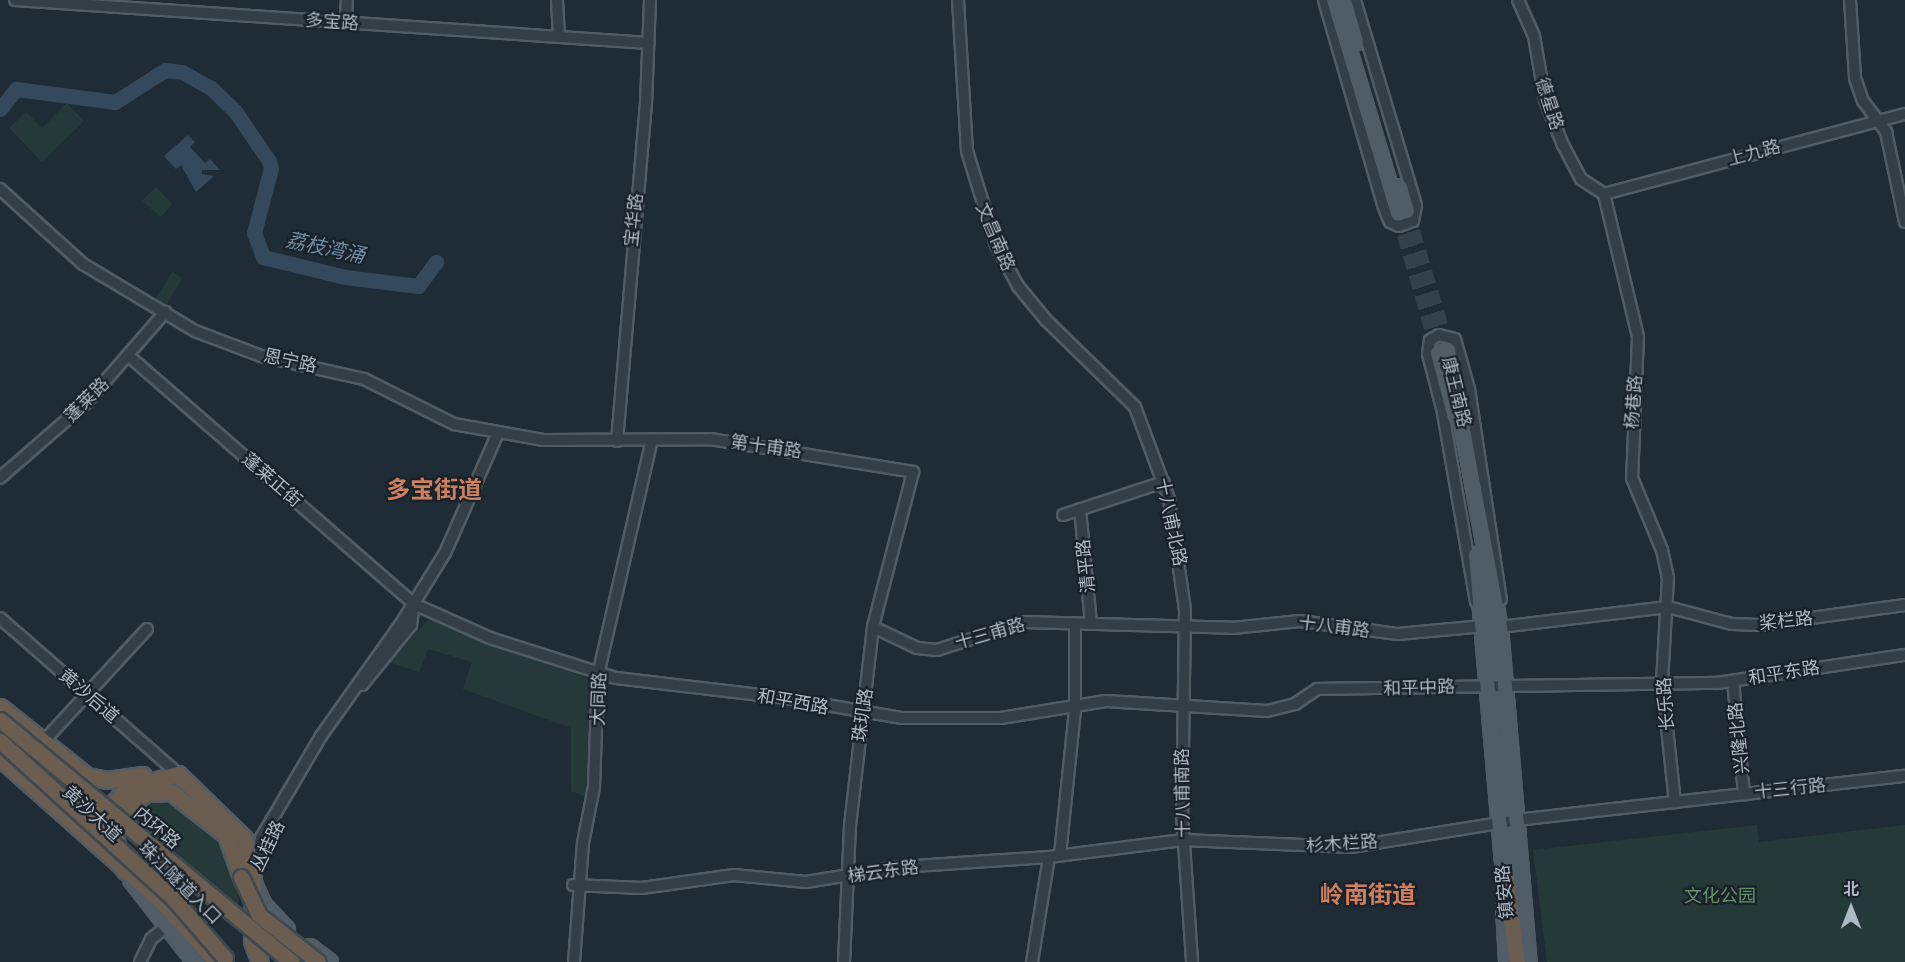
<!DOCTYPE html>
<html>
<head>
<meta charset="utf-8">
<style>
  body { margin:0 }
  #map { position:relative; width:1905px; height:962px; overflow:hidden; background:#202c35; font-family:"Varela Round","Noto Sans SC",sans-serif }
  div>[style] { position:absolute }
  .green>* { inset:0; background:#253a38; transform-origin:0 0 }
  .water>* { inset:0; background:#344a5c }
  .river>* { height:15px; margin:-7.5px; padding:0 7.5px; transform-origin:7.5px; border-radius:7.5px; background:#344a5c }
  .major-tunnel>* { height:14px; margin-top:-7px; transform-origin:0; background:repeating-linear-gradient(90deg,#35414a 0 14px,transparent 0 21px) }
  .roads { filter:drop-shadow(2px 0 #515c64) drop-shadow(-2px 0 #515c64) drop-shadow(0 2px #515c64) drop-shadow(0 -2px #515c64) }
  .minor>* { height:10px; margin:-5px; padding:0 5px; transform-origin:5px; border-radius:5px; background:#333e46 }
  .major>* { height:14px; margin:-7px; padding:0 7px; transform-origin:7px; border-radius:7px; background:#515d66 }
  .highway>* { height:15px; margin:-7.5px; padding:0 7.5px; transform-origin:7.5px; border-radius:7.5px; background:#6c5d51 }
  .bridges { filter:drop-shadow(2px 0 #3e4950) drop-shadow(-2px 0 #3e4950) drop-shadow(0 2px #3e4950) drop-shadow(0 -2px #3e4950) }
  .highway-bridge>* { height:15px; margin:-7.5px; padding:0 7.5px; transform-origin:7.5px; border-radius:7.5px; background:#6c5d51 }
  span { translate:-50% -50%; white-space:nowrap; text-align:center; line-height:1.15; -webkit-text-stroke:4.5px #19222a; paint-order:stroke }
  .street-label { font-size:18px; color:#adb9c3 }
  .park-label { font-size:18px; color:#66926a }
  .water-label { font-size:20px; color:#6f8ea6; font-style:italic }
  .district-label { font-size:24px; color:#ce7f5d; font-weight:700 }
  .north { position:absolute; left:1821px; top:878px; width:60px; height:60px; -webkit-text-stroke:4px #19222a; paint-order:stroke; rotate:0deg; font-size:16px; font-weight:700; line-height:24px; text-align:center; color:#adb9c3 }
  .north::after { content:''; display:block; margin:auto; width:21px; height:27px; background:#adb9c3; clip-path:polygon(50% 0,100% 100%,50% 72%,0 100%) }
</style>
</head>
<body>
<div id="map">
  <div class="green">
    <i style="clip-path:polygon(67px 103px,84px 121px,42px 162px,9px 128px,26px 112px,42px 128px)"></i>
    <i style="clip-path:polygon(156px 187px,172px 204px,161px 217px,142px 201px)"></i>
    <i style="left:172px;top:272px;width:12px;height:31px;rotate:31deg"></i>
    <i style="clip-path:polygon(433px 615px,496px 645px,589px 679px,592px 721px,586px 797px,571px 791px,571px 728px,463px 689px,472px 662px,428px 649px,419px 672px,389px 662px)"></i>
    <i style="clip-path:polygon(162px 800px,221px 838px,233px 866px,239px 902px,231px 910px,127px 820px,141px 805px)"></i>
    <i style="clip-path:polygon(1757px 825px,1759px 842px,1905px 825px,1905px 962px,1547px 962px,1533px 850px)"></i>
  </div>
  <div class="water">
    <i style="clip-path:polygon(188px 135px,195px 142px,190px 147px,205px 163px,210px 159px,220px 170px,202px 170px,202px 174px,214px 176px,196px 192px,181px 165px,176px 169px,164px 156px)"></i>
  </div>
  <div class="river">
    <i style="left:0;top:109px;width:26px;rotate:-51deg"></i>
    <i style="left:16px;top:89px;width:100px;rotate:7.5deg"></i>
    <i style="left:115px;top:102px;width:59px;rotate:-32.6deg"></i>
    <i style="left:165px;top:70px;width:17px;rotate:7deg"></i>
    <i style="left:182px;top:72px;width:33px;rotate:29deg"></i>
    <i style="left:211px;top:88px;width:33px;rotate:44deg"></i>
    <i style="left:235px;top:111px;width:60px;rotate:55.8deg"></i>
    <i style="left:269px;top:161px;width:7px;rotate:74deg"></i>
    <i style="left:271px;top:168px;width:67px;rotate:104.7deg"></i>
    <i style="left:254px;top:233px;width:26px;rotate:69deg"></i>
    <i style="left:263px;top:257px;width:84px;rotate:13.7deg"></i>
    <i style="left:345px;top:277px;width:74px;rotate:7deg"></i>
    <i style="left:418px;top:286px;width:30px;rotate:-53deg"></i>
  </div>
  <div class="major-tunnel">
    <i style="left:1407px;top:211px;width:143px;rotate:73.3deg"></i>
    <i style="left:1398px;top:214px;width:145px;rotate:73.9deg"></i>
  </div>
  <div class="roads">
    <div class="minor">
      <i style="left:15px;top:0;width:635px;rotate:3.88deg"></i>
      <i style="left:557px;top:0;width:37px;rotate:87deg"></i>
      <i style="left:958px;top:0;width:151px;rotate:86.6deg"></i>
      <i style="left:967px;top:151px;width:98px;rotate:72.9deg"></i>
      <i style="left:996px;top:245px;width:47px;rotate:61.8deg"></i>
      <i style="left:1018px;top:286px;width:44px;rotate:50.5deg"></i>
      <i style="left:1046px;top:320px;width:124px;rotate:44.3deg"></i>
      <i style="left:1135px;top:407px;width:98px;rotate:69.7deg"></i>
      <i style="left:1169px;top:499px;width:112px;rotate:81.8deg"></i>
      <i style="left:1185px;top:610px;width:204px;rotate:90.8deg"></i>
      <i style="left:1182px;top:814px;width:148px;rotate:86.1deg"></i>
      <i style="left:1324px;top:0;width:213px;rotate:73.9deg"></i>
      <i style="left:1383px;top:205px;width:18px;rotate:68deg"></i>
      <i style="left:1390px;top:222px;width:10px;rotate:24deg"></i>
      <i style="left:1399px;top:226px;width:15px;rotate:-20deg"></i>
      <i style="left:1413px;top:221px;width:16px;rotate:-79deg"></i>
      <i style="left:1416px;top:205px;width:214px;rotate:-106.6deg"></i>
      <i style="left:1518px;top:0;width:39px;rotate:66deg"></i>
      <i style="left:1534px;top:36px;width:65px;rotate:80.2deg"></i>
      <i style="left:1545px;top:100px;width:48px;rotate:68.2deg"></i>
      <i style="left:1563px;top:145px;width:38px;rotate:62deg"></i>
      <i style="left:1581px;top:179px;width:27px;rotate:33deg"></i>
      <i style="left:1850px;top:0;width:78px;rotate:86.3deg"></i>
      <i style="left:1855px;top:78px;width:24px;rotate:71deg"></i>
      <i style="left:1863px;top:101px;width:39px;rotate:53deg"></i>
      <i style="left:1886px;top:132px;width:92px;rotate:78.1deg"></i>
      <i style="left:346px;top:23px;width:23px;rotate:-88deg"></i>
      <i style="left:0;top:189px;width:112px;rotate:42.1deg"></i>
      <i style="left:83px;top:264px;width:131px;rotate:30.9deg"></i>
      <i style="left:195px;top:331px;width:71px;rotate:20.7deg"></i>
      <i style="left:261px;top:356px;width:106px;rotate:12.6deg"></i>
      <i style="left:364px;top:379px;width:101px;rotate:26.6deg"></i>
      <i style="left:454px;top:424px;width:90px;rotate:10.2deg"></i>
      <i style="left:543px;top:440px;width:167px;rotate:-0.3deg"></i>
      <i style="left:710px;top:439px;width:206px;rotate:9.2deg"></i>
      <i style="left:913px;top:472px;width:160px;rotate:104.5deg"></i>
      <i style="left:873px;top:627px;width:199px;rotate:96.6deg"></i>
      <i style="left:850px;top:825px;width:137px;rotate:92.5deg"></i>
      <i style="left:1604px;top:194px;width:147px;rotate:76.6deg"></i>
      <i style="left:1638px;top:337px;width:141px;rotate:92.4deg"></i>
      <i style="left:1632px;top:478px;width:78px;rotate:67.4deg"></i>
      <i style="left:1662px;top:550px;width:29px;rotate:78deg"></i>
      <i style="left:1668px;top:578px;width:103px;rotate:93.3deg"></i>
      <i style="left:1662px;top:681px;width:122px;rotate:83.9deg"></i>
      <i style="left:1604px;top:194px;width:311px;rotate:-14.9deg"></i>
      <i style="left:130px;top:357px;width:376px;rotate:41deg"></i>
      <i style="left:414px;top:604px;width:83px;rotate:24.1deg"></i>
      <i style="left:490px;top:638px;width:132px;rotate:17.6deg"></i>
      <i style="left:616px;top:678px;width:171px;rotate:6.7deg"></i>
      <i style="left:786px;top:698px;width:118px;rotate:9.8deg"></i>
      <i style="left:902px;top:718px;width:99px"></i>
      <i style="left:1001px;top:718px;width:106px;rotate:-9.2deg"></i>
      <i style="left:1106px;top:701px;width:161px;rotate:3.6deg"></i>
      <i style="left:1267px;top:711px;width:29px;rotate:-14deg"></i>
      <i style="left:1295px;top:704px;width:27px;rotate:-34deg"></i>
      <i style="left:1317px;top:689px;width:400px;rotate:-0.9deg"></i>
      <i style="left:1717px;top:683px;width:190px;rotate:-8.5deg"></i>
      <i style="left:617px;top:441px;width:338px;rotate:-85.1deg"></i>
      <i style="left:646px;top:104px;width:104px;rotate:-87.8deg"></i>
      <i style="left:0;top:478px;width:114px;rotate:-41.1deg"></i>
      <i style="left:86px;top:403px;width:121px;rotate:-49deg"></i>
      <i style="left:1080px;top:509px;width:115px;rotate:84.5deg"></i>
      <i style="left:1063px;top:515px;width:106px;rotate:-18.1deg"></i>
      <i style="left:1476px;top:602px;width:193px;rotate:-99.9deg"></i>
      <i style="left:1443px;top:412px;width:60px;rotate:-104.5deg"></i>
      <i style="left:1428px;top:354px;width:14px;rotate:-82deg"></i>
      <i style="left:1430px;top:340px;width:10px;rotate:-29deg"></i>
      <i style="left:1439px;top:335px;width:16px;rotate:14deg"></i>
      <i style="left:1455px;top:339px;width:52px;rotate:74.4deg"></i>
      <i style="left:1469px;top:389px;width:213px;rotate:81.4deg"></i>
      <i style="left:0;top:618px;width:237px;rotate:41.2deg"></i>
      <i style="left:1500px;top:621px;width:6px;rotate:90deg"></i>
      <i style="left:1500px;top:627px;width:169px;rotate:-6.8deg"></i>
      <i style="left:1668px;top:607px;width:66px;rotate:14.9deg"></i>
      <i style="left:1732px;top:624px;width:29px;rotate:2deg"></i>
      <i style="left:1761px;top:625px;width:145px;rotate:-7.9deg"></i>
      <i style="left:873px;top:627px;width:49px;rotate:25.5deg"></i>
      <i style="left:917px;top:648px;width:20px;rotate:6deg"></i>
      <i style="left:937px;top:650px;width:91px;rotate:-17.8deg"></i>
      <i style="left:1024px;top:622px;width:209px;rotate:1.6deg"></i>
      <i style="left:1233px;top:628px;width:67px;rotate:-6deg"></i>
      <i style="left:1300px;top:621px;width:99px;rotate:7.6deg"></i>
      <i style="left:1398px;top:634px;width:86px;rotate:-5.3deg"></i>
      <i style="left:1484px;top:626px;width:4px;rotate:-104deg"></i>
      <i style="left:1733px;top:681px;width:114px;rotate:84.4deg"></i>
      <i style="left:362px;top:685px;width:77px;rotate:-50.8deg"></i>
      <i style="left:411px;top:625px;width:15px;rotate:-82deg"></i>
      <i style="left:44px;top:741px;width:152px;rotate:-47.4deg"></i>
      <i style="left:1060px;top:855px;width:147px;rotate:-84.1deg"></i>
      <i style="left:1075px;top:709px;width:85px;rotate:-90deg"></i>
      <i style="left:254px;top:872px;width:35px;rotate:-78deg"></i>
      <i style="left:261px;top:838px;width:118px;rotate:-59.5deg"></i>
      <i style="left:321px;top:736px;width:143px;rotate:-54.6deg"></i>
      <i style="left:404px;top:619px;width:78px;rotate:-58.2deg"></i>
      <i style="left:445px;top:553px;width:129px;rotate:-66.2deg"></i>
      <i style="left:573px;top:885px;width:69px;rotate:2.5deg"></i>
      <i style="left:642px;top:888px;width:93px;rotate:-8deg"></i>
      <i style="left:734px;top:875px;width:72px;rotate:5.6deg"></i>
      <i style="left:806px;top:882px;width:94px;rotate:-9.2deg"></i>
      <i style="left:899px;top:867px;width:150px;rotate:-3.8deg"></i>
      <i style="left:1049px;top:857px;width:135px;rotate:-7.2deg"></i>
      <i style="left:1183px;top:840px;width:168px;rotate:2.4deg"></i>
      <i style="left:1351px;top:847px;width:168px;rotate:-9.2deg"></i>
      <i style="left:1517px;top:820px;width:390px;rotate:-6.5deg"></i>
      <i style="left:140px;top:962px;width:25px;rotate:-64deg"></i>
      <i style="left:151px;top:939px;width:19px;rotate:-39deg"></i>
      <i style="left:574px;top:962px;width:119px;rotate:-85.7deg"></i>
      <i style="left:583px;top:843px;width:57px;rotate:-78.9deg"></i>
      <i style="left:594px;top:787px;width:112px;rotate:-88deg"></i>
      <i style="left:598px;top:675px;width:241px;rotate:-77.1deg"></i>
      <i style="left:1032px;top:962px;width:106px;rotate:-80.8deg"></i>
    </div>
    <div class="major">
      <i style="left:1334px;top:0;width:223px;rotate:73.3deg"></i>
      <i style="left:1344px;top:0;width:44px;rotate:74.1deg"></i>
      <i style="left:1400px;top:187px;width:25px;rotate:74deg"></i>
      <i style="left:1448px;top:350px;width:282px;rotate:79.4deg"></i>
      <i style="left:1500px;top:627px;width:336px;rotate:85.1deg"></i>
      <i style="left:1438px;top:353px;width:67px;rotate:75.3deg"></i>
      <i style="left:1476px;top:555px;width:335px;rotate:85deg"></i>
      <i style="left:131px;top:880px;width:104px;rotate:52deg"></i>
      <i style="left:254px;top:883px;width:24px;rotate:66deg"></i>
      <i style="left:264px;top:905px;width:34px;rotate:47deg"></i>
      <i style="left:1504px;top:908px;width:54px;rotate:86.8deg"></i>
      <i style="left:310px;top:947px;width:25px;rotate:37deg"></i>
    </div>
    <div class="highway">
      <i style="left:0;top:707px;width:111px;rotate:38.4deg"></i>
      <i style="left:87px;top:776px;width:20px;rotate:11deg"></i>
      <i style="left:107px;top:780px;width:36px;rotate:-8deg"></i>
      <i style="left:0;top:758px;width:217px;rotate:41.6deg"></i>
      <i style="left:162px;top:902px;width:81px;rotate:47.5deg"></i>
      <i style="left:120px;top:854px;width:16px;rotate:-108deg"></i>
      <i style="left:115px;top:839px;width:29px;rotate:-74deg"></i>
      <i style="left:123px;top:811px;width:29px;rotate:-38deg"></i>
      <i style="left:146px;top:793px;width:25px;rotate:-2deg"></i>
      <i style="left:171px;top:792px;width:70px;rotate:38deg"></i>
      <i style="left:226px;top:835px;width:45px;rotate:70.3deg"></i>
      <i style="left:125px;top:871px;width:39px;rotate:-125deg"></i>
      <i style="left:103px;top:839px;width:26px;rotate:-90deg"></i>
      <i style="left:103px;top:813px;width:35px;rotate:-45deg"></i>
      <i style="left:128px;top:788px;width:52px;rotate:-15.6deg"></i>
      <i style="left:178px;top:774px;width:92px;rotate:44.1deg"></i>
      <i style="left:244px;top:838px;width:41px;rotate:77.3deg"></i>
      <i style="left:253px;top:878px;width:63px;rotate:90.9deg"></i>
      <i style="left:252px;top:941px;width:22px;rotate:69deg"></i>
      <i style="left:1506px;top:879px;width:84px;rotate:82.5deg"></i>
    </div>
  </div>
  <div class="bridges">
    <div class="highway-bridge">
      <i style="left:0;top:720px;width:379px;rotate:39.7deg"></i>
      <i style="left:0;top:741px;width:235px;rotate:42.2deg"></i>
      <i style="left:174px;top:899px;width:78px;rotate:49.2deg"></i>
      <i style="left:241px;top:877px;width:42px;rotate:64.7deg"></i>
      <i style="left:259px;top:915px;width:75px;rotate:38.5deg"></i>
    </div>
  </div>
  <div class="street-label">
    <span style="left:332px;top:22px;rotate:4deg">多宝路</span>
    <span style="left:1549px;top:104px;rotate:72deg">德星路</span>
    <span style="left:1754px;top:153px;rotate:-15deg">上九路</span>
    <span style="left:634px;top:220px;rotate:-84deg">宝华路</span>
    <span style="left:995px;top:237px;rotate:67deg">文昌南路</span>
    <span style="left:290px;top:361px;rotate:12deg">恩宁路</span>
    <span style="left:1456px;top:392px;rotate:76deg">康王南路</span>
    <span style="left:87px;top:400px;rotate:-45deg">蓬莱路</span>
    <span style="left:1634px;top:402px;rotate:-86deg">杨巷路</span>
    <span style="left:766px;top:447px;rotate:8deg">第十甫路</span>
    <span style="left:272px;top:480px;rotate:41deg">蓬莱正街</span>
    <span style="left:1171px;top:522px;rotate:78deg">十八甫北路</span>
    <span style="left:1086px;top:566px;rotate:-96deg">清平路</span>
    <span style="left:1786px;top:621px;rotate:-6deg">桨栏路</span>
    <span style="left:1334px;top:627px;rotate:7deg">十八甫路</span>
    <span style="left:990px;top:634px;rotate:-16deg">十三甫路</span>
    <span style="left:1784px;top:673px;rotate:-9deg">和平东路</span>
    <span style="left:1419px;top:688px;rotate:-2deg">和平中路</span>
    <span style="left:89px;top:696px;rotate:41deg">黄沙后道</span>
    <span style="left:599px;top:699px;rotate:-88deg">大同路</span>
    <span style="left:793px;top:702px;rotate:10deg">和平西路</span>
    <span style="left:1666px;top:704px;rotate:-94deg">长乐路</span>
    <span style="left:863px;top:715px;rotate:-82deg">珠玑路</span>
    <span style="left:1739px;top:738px;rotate:-96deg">兴隆北路</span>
    <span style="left:1790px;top:789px;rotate:-6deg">十三行路</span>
    <span style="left:1183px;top:793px;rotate:-91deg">十八甫南路</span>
    <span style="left:92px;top:814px;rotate:43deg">黄沙大道</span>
    <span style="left:157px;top:828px;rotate:40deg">内环路</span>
    <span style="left:1342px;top:844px;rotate:-4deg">杉木栏路</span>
    <span style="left:268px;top:846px;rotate:-64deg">丛桂路</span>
    <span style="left:883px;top:872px;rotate:-8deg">梯云东路</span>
    <span style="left:180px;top:883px;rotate:45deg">珠江隧道入口</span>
    <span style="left:1505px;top:892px;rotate:-95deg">镇安路</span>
  </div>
  <div class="park-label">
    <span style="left:1720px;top:896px">文化公园</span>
  </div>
  <div class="water-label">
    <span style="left:325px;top:249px;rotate:12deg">荔枝湾涌</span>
  </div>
  <div class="district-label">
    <span style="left:434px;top:491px">多宝街道</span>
    <span style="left:1368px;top:896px">岭南街道</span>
  </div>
  <div class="north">北</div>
</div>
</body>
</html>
